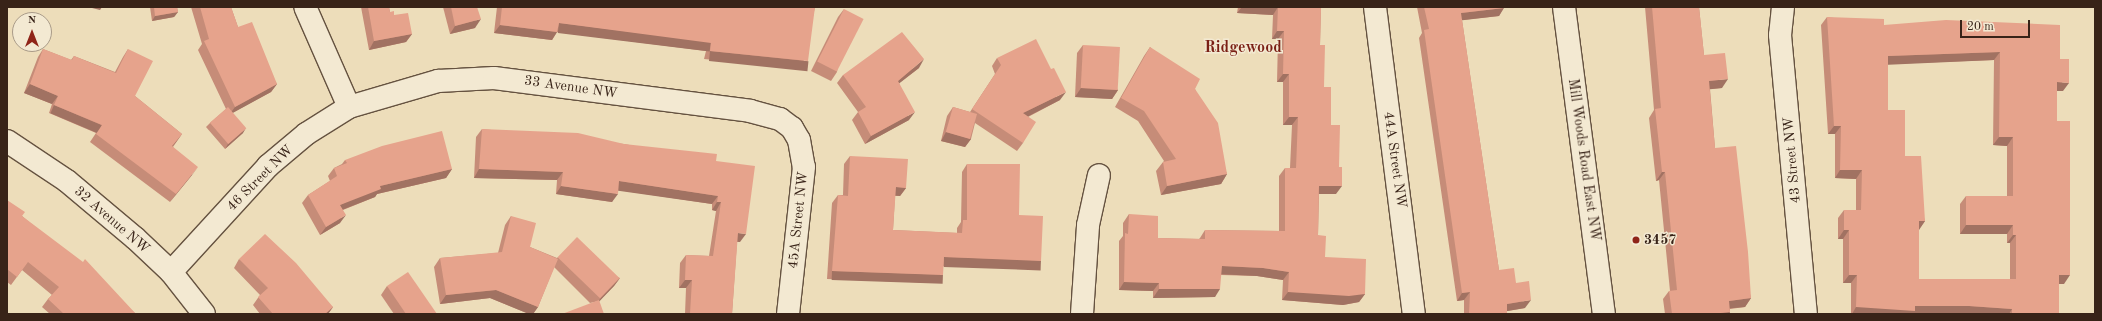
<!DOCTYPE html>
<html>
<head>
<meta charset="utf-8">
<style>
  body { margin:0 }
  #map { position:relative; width:2102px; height:321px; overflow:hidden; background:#edddba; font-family:"Old Standard TT",serif }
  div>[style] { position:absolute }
  .roads { filter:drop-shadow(1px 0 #655240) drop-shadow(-1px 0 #655240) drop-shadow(0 1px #655240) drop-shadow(0 -1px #655240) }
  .street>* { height:22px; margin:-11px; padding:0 11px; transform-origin:11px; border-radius:11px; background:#f3e9d2 }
  .secondary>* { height:22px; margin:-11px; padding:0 11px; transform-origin:11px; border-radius:11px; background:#f3e9d2 }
  .wall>* { inset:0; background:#c68c78 }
  .shaded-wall>* { inset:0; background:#a17262; transform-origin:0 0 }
  .building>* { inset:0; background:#e6a38c; transform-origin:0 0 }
  .dots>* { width:11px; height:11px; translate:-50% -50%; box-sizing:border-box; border:2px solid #f3e9d2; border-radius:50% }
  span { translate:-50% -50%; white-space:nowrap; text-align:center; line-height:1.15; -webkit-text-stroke:3px #f3e9d2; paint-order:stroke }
  .street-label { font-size:14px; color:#382318 }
  .poi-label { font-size:14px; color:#382318; font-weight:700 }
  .left { translate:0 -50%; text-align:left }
  .quarter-label { font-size:16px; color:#7a1f14; font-weight:700 }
  .frame { position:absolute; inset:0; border:8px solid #382318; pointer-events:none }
  .north { position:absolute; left:12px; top:12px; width:40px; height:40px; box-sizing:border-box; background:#f3e9d2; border:1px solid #a89a88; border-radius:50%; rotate:0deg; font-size:11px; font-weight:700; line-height:16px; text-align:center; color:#382318 }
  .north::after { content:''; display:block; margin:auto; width:14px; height:18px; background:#8f2418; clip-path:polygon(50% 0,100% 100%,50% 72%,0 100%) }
  .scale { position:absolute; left:1960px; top:20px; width:70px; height:18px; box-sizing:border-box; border:2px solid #382318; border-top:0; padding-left:5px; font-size:12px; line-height:14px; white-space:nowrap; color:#382318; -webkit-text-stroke:3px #f3e9d2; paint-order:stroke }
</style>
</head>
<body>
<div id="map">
  <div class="roads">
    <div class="street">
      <i style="left:1375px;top:7px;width:309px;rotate:82.8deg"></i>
      <i style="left:1783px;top:7px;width:28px;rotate:96deg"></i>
      <i style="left:1780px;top:35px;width:280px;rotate:84.7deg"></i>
      <i style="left:349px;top:107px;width:93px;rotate:-16.3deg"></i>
      <i style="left:438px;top:81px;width:56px;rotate:-3.1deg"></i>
      <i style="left:494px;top:78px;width:258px;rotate:7.3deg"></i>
      <i style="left:750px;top:111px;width:31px;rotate:15deg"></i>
      <i style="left:780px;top:119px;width:15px;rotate:37deg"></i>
      <i style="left:792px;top:128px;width:14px;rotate:60deg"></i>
      <i style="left:799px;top:140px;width:27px;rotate:80deg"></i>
      <i style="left:804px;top:167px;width:148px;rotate:96.2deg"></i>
      <i style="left:7px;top:141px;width:72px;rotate:33.7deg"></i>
      <i style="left:67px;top:181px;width:89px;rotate:40deg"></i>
      <i style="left:135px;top:238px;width:50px;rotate:43.4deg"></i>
      <i style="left:171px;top:272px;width:53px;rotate:51.8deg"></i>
      <i style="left:171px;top:272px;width:144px;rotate:-47.5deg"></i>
      <i style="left:268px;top:166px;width:50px;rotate:-40.1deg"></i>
      <i style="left:306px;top:134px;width:51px;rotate:-32.1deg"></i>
      <i style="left:349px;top:107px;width:109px;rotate:-113.7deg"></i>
      <i style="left:1082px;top:314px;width:89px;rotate:-86.1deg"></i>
      <i style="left:1088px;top:225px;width:51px;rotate:-77.6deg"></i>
    </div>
    <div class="secondary">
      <i style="left:1564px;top:7px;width:310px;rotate:82.6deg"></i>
    </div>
  </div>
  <div class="wall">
    <i style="clip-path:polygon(150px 7px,177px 7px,178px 12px,174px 17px,152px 21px)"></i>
    <i style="clip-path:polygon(191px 7px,231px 7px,238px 27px,277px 84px,271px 92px,232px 113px,243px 133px,225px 149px,206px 127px,210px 123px,226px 109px,198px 50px,202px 44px)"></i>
    <i style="clip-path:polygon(361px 7px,389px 7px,390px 12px,394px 15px,412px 34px,406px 42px,369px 50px)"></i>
    <i style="clip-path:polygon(443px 7px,477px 7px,475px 28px,450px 34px)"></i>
    <i style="clip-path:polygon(497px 7px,815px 7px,802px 69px,704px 59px,706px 51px,557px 32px,552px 40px,494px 33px)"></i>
    <i style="clip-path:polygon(1238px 7px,1321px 7px,1320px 45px,1324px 87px,1331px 125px,1336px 194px,1319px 194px,1318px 235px,1325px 257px,1365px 294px,1359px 302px,1343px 305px,1282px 300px,1283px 280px,1257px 276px,1221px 275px,1215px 297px,1153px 298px,1153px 291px,1119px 290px,1119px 241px,1123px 236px,1123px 223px,1129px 214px,1158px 238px,1199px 239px,1200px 238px,1205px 230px,1279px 231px,1279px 176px,1285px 168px,1290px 168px,1292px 125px,1283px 125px,1283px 82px,1277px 82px,1278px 39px,1272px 39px,1273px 15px,1237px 13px)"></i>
    <i style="clip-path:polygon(1417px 7px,1504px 7px,1499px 16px,1462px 20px,1499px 270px,1516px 283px,1525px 308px,1507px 311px,1507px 314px,1464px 314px,1464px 300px,1457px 301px,1419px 38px,1422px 33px)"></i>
    <i style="clip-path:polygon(1645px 7px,1699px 7px,1704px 55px,1722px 88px,1710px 89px,1715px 148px,1751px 298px,1745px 307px,1730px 309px,1730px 312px,1729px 314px,1665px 314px,1663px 299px,1669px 291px,1670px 291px,1659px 180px,1656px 181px,1649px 118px,1654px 110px)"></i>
    <i style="clip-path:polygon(844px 9px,837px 72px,831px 81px,811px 71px,838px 17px)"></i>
    <i style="clip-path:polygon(evenodd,1827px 17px,1884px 25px,2060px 59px,2063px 91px,2057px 91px,2057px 121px,2064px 284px,2059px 284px,2059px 314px,1851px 314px,1851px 283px,1843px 283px,1843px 239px,1838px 239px,1838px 218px,1844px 210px,1856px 210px,1856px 179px,1835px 178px,1835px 134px,1828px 134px,1821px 25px,1827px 17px,1994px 60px,1993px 145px,2007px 146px,2007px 196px,1966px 196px,1960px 204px,1960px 234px,2007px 234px,2007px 243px,2010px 243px,2010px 279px,1919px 279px,1919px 229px,1925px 221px,1905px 156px,1888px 110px,1888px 64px,1994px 60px)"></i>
    <i style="clip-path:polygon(1083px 45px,1118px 90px,1112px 99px,1075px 97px,1077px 53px)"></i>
    <i style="clip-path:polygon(1150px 47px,1195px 89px,1227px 174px,1221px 184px,1161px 195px,1156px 171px,1163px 162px,1164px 161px,1138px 121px,1115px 107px,1144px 56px)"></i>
    <i style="clip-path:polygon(43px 49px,71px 60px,74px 56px,115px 72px,123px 57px,128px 49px,135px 96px,182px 134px,173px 147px,192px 175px,170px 202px,90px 142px,96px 133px,49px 113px,52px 104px,24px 93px,38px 57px)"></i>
    <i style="clip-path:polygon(997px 58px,1060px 100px,1028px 117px,1023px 143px,1017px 151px,975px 123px,971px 139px,965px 147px,941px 141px,947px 116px,953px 107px,970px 112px,995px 74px,992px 66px)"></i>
    <i style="clip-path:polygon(919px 68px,899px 83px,909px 120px,865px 144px,852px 120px,858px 112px,837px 83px,843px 75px)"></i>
    <i style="clip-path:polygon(482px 129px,624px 144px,716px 161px,740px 242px,737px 242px,732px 314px,685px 314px,686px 288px,679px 288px,680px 263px,686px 255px,709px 256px,716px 211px,712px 210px,712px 204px,618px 190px,612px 202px,556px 194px,557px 180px,474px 178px,476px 137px)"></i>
    <i style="clip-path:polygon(850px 156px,906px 188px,900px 196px,895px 196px,893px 230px,957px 233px,957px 228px,961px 222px,962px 172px,967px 164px,1019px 215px,1041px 261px,1035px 269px,943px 266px,937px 283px,827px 279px,832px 203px,838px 195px,843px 195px,844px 164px)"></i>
    <i style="clip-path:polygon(345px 160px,452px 169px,446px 178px,377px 194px,375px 197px,343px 210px,340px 223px,320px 235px,302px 203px,308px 195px,330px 181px,328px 176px,334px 168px,342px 164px)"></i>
    <i style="clip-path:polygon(7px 200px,22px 216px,136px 314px,50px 314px,42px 307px,48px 299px,52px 295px,22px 270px,11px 285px,7px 282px)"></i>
    <i style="clip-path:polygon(511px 216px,530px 247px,557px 258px,558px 257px,620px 278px,614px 286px,599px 301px,590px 303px,554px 267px,538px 307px,533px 314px,529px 314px,490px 298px,440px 304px,434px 267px,440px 258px,498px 253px,505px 225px)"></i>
    <i style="clip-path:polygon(239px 259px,333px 307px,328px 314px,260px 314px,253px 305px,260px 295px,234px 268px)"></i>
    <i style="clip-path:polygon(387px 286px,437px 314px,394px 314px,381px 295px)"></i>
  </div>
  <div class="shaded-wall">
    <i style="clip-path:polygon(88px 7px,102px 7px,100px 10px)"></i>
    <i style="clip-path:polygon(1242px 7px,1278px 7px,1273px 15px,1237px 13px)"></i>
    <i style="clip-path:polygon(1504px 8px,1499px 16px,1456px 21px,1461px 13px)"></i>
    <i style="clip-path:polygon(178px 12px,174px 17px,152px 21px,155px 16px)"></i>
    <i style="clip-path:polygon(481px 19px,475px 28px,450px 34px,455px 26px)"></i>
    <i style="left:559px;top:23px;width:153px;height:10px;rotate:7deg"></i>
    <i style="clip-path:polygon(500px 25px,557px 32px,552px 40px,494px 33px)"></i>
    <i style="clip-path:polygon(1277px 31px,1284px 31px,1278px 39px,1272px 39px)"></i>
    <i style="clip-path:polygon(412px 34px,406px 42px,369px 50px,374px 41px)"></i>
    <i style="left:710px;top:51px;width:99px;height:10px;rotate:6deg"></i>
    <i style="clip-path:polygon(2000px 52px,1994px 60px,1883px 65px,1888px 56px)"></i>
    <i style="clip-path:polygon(924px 59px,919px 68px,892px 89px,898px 81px)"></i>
    <i style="clip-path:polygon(1283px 74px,1289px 74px,1283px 82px,1277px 82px)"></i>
    <i style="clip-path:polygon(1728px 79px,1722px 88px,1703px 90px,1709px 81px)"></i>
    <i style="clip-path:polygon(2057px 82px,2069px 83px,2063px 91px,2051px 91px)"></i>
    <i style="clip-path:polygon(30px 84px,58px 96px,52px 104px,24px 93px)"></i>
    <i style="clip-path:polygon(277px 84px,271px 92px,229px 115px,235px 107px)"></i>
    <i style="clip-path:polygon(1081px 88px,1118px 90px,1112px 99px,1075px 97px)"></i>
    <i style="clip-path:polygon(1066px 92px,1060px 100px,1017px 122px,1023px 113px)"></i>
    <i style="left:54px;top:105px;width:52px;height:9px;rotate:23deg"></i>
    <i style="clip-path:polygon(915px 112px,909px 120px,865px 144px,871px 136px)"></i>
    <i style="clip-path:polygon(1289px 117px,1298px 117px,1292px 125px,1283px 125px)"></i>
    <i style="clip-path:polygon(1834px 126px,1841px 126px,1835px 134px,1828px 134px)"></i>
    <i style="clip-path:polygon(246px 128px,243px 133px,225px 149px,228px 144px)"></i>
    <i style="clip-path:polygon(946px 132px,971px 139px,965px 147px,941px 141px)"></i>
    <i style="clip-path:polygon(182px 134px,176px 142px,166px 154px,172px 146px)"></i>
    <i style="clip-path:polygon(1999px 137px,2013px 137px,2007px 146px,1993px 145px)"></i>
    <i style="clip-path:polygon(198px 167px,192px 175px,170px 202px,176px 194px)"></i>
    <i style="clip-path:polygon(452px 169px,446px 178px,377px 194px,375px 197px,334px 213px,340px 205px,380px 186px)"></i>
    <i style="clip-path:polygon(479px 169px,563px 172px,557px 180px,474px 178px)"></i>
    <i style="clip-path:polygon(1840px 170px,1862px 170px,1856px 179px,1835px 178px)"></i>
    <i style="clip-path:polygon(1662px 172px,1665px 172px,1659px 180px,1656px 181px)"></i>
    <i style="clip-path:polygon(1227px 174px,1221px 184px,1161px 195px,1167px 186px)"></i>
    <i style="clip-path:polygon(619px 181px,718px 196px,712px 204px,613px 190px)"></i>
    <i style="clip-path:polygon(561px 186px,618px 194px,612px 202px,556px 194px)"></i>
    <i style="clip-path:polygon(1319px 186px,1342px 186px,1336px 194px,1313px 194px)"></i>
    <i style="clip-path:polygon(896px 187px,906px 188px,900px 196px,890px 195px)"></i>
    <i style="clip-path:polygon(717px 202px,721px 202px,716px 211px,712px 210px)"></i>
    <i style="clip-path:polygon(346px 215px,340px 223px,320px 235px,326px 227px)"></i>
    <i style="clip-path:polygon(1919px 221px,1925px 221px,1919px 230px)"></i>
    <i style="clip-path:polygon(1966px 225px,2013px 225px,2007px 234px,1960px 234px)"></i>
    <i style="clip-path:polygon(1844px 230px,1849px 230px,1843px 239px,1838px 239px)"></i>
    <i style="clip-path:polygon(738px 233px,746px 234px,740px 242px,732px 241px)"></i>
    <i style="clip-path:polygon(2013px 235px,2016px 235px,2010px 243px,2007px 243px)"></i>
    <i style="left:944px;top:257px;width:97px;height:10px;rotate:2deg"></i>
    <i style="clip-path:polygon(1222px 266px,1263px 268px,1289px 272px,1283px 280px,1257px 276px,1216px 274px)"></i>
    <i style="left:832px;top:271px;width:111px;height:9px;rotate:2deg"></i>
    <i style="clip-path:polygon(1849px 275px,1857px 275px,1851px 283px,1843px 283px)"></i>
    <i style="clip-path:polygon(2059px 275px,2070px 275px,2064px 284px,2053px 284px)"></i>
    <i style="clip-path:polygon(620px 278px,614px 286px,594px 307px,600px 299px)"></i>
    <i style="clip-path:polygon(685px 280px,692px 280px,686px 288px,679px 288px)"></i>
    <i style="clip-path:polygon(1124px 282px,1159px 283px,1153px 291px,1119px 290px)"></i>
    <i style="clip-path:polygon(1159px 289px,1220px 289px,1215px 297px,1153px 298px)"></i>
    <i style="clip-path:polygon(496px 290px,538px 307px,533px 314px,529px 314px,490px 298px,440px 304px,446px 295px)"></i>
    <i style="clip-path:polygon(1288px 292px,1365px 294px,1359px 302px,1343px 305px,1282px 300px)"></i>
    <i style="clip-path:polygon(1470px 292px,1464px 300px,1457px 301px,1462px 293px)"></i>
    <i style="clip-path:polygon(1751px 298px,1745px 307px,1723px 309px,1729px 301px)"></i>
    <i style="clip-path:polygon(1531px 300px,1525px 308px,1502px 312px,1507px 304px)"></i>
    <i style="clip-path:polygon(1915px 306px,1969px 306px,2012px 309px,2009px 314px,1852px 314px,1856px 307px)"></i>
    <i style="clip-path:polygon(333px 307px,328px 314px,325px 314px)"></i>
    <i style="clip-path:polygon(1730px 312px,1729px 314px,1711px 314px)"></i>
  </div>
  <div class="building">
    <i style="clip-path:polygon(154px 7px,177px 7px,178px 12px,155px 16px)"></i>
    <i style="clip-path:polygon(200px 7px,231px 7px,238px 27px,252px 22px,277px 84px,235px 107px,204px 41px,209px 39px)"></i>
    <i style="clip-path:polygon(368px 7px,389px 7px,390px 12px,394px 11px,394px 15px,408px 13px,412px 34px,374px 41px)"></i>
    <i style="clip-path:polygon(451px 7px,477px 7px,481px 19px,455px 26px)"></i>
    <i style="clip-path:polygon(502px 7px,815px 7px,808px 61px,710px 51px,711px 43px,559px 23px,557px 32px,500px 25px)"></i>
    <i style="clip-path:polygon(1278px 7px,1321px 7px,1320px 45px,1325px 45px,1324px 87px,1331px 87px,1331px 125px,1340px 125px,1339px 167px,1342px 167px,1342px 186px,1319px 186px,1318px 235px,1326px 236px,1325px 257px,1366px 259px,1365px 294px,1349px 296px,1288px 292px,1289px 272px,1263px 268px,1222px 266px,1220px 289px,1159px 289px,1159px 283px,1124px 282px,1125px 233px,1128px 234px,1129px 214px,1158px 216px,1158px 238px,1205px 239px,1205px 230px,1285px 231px,1285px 168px,1296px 168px,1298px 117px,1289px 117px,1289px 74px,1283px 74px,1284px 31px,1277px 31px)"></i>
    <i style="clip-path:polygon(1424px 7px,1504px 7px,1504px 8px,1461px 13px,1499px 270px,1514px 268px,1516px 283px,1529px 281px,1531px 300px,1507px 304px,1507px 314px,1469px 314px,1470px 292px,1462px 293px,1424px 30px,1429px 29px)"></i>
    <i style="clip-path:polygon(1652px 7px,1699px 7px,1704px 55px,1725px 53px,1728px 79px,1709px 81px,1715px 148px,1736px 146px,1748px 252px,1751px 298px,1729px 301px,1730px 312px,1711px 314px,1679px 314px,1679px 313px,1672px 314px,1669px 291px,1677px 290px,1665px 172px,1662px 172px,1655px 109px,1661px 108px)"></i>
    <i style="left:844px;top:9px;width:22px;height:59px;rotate:27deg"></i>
    <i style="clip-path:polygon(evenodd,1827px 17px,1884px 19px,1884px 25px,1946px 20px,2060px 25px,2060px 59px,2069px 59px,2069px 83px,2057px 82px,2057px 121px,2070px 121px,2070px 275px,2059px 275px,2059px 314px,2012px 314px,2012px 309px,1969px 306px,1915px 306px,1915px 311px,1856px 307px,1857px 275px,1849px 275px,1849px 230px,1844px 230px,1844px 210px,1861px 210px,1862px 170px,1840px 170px,1841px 126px,1834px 126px,1827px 17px,2000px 52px,1999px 137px,2013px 137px,2013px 196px,1966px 196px,1966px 225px,2013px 225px,2013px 235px,2016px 235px,2016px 279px,1919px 279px,1919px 221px,1925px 221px,1921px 156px,1905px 156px,1905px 110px,1888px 110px,1888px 56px,2000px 52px)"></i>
    <i style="clip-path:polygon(902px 32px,924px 59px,898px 81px,915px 112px,871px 136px,858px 112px,866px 107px,843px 75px)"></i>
    <i style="clip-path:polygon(1036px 39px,1051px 69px,1054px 68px,1066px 92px,1023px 113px,1036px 122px,1023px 143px,972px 109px,1001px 65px,997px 58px)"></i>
    <i style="left:1083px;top:45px;width:37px;height:43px;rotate:3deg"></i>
    <i style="clip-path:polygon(1150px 47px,1200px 79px,1195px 89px,1218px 123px,1227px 174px,1167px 186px,1163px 162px,1176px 159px,1144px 111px,1121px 98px)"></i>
    <i style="clip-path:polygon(43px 49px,72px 60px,74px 56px,116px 73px,128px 49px,153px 61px,135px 96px,182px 134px,172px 146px,198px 167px,176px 194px,96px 134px,102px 125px,54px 105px,58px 96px,30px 84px)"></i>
    <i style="left:228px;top:107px;width:28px;height:24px;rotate:49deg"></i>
    <i style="left:953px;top:107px;width:25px;height:26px;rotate:16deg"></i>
    <i style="clip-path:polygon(482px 129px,578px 133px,624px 144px,717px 154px,716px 161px,755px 166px,746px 234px,738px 233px,732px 314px,690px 314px,692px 280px,685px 280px,686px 255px,713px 256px,721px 202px,717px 202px,718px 196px,619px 181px,618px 194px,561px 186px,563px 172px,479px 169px)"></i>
    <i style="clip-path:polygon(442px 131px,452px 169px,380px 186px,381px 189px,340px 205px,346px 215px,326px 227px,308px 195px,337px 176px,334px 168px,347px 163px,345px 160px,382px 146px)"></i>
    <i style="clip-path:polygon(850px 156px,908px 159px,906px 188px,896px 187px,893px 230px,962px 233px,963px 220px,967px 220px,967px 164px,1020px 164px,1019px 215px,1043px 216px,1041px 261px,944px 257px,943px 275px,832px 271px,838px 195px,848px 196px)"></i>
    <i style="clip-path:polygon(7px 200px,25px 212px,22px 216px,83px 262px,85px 259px,136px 314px,64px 314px,48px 299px,59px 287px,28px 262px,17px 277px,7px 269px)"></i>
    <i style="clip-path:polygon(511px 216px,536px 223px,530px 247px,558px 259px,538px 307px,496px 290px,446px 295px,440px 258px,502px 252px)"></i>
    <i style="clip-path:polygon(265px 234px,296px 263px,333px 307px,325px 314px,273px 314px,258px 297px,268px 288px,239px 259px)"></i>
    <i style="left:577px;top:237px;width:59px;height:28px;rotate:44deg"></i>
    <i style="clip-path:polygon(408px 272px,437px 314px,406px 314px,387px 286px)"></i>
    <i style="clip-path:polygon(599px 300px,604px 314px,562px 314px)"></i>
  </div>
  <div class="dots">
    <i style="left:1636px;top:240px;background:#8f2418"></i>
  </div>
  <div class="street-label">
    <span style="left:571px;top:87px;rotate:8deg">33 Avenue NW</span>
    <span style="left:1395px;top:160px;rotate:82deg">44A Street NW</span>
    <span style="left:1584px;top:160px;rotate:82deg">Mill Woods Road East NW</span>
    <span style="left:1792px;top:160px;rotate:-95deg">43 Street NW</span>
    <span style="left:260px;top:178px;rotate:-45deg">46 Street NW</span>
    <span style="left:112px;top:220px;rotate:41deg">32 Avenue NW</span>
    <span style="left:798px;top:220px;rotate:-84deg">45A Street NW</span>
  </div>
  <div class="poi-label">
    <span class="left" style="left:1644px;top:240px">3457</span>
  </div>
  <div class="quarter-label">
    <span style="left:1243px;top:48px">Ridgewood</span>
  </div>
  <div class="frame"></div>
  <div class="north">N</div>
  <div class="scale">20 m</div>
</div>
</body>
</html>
